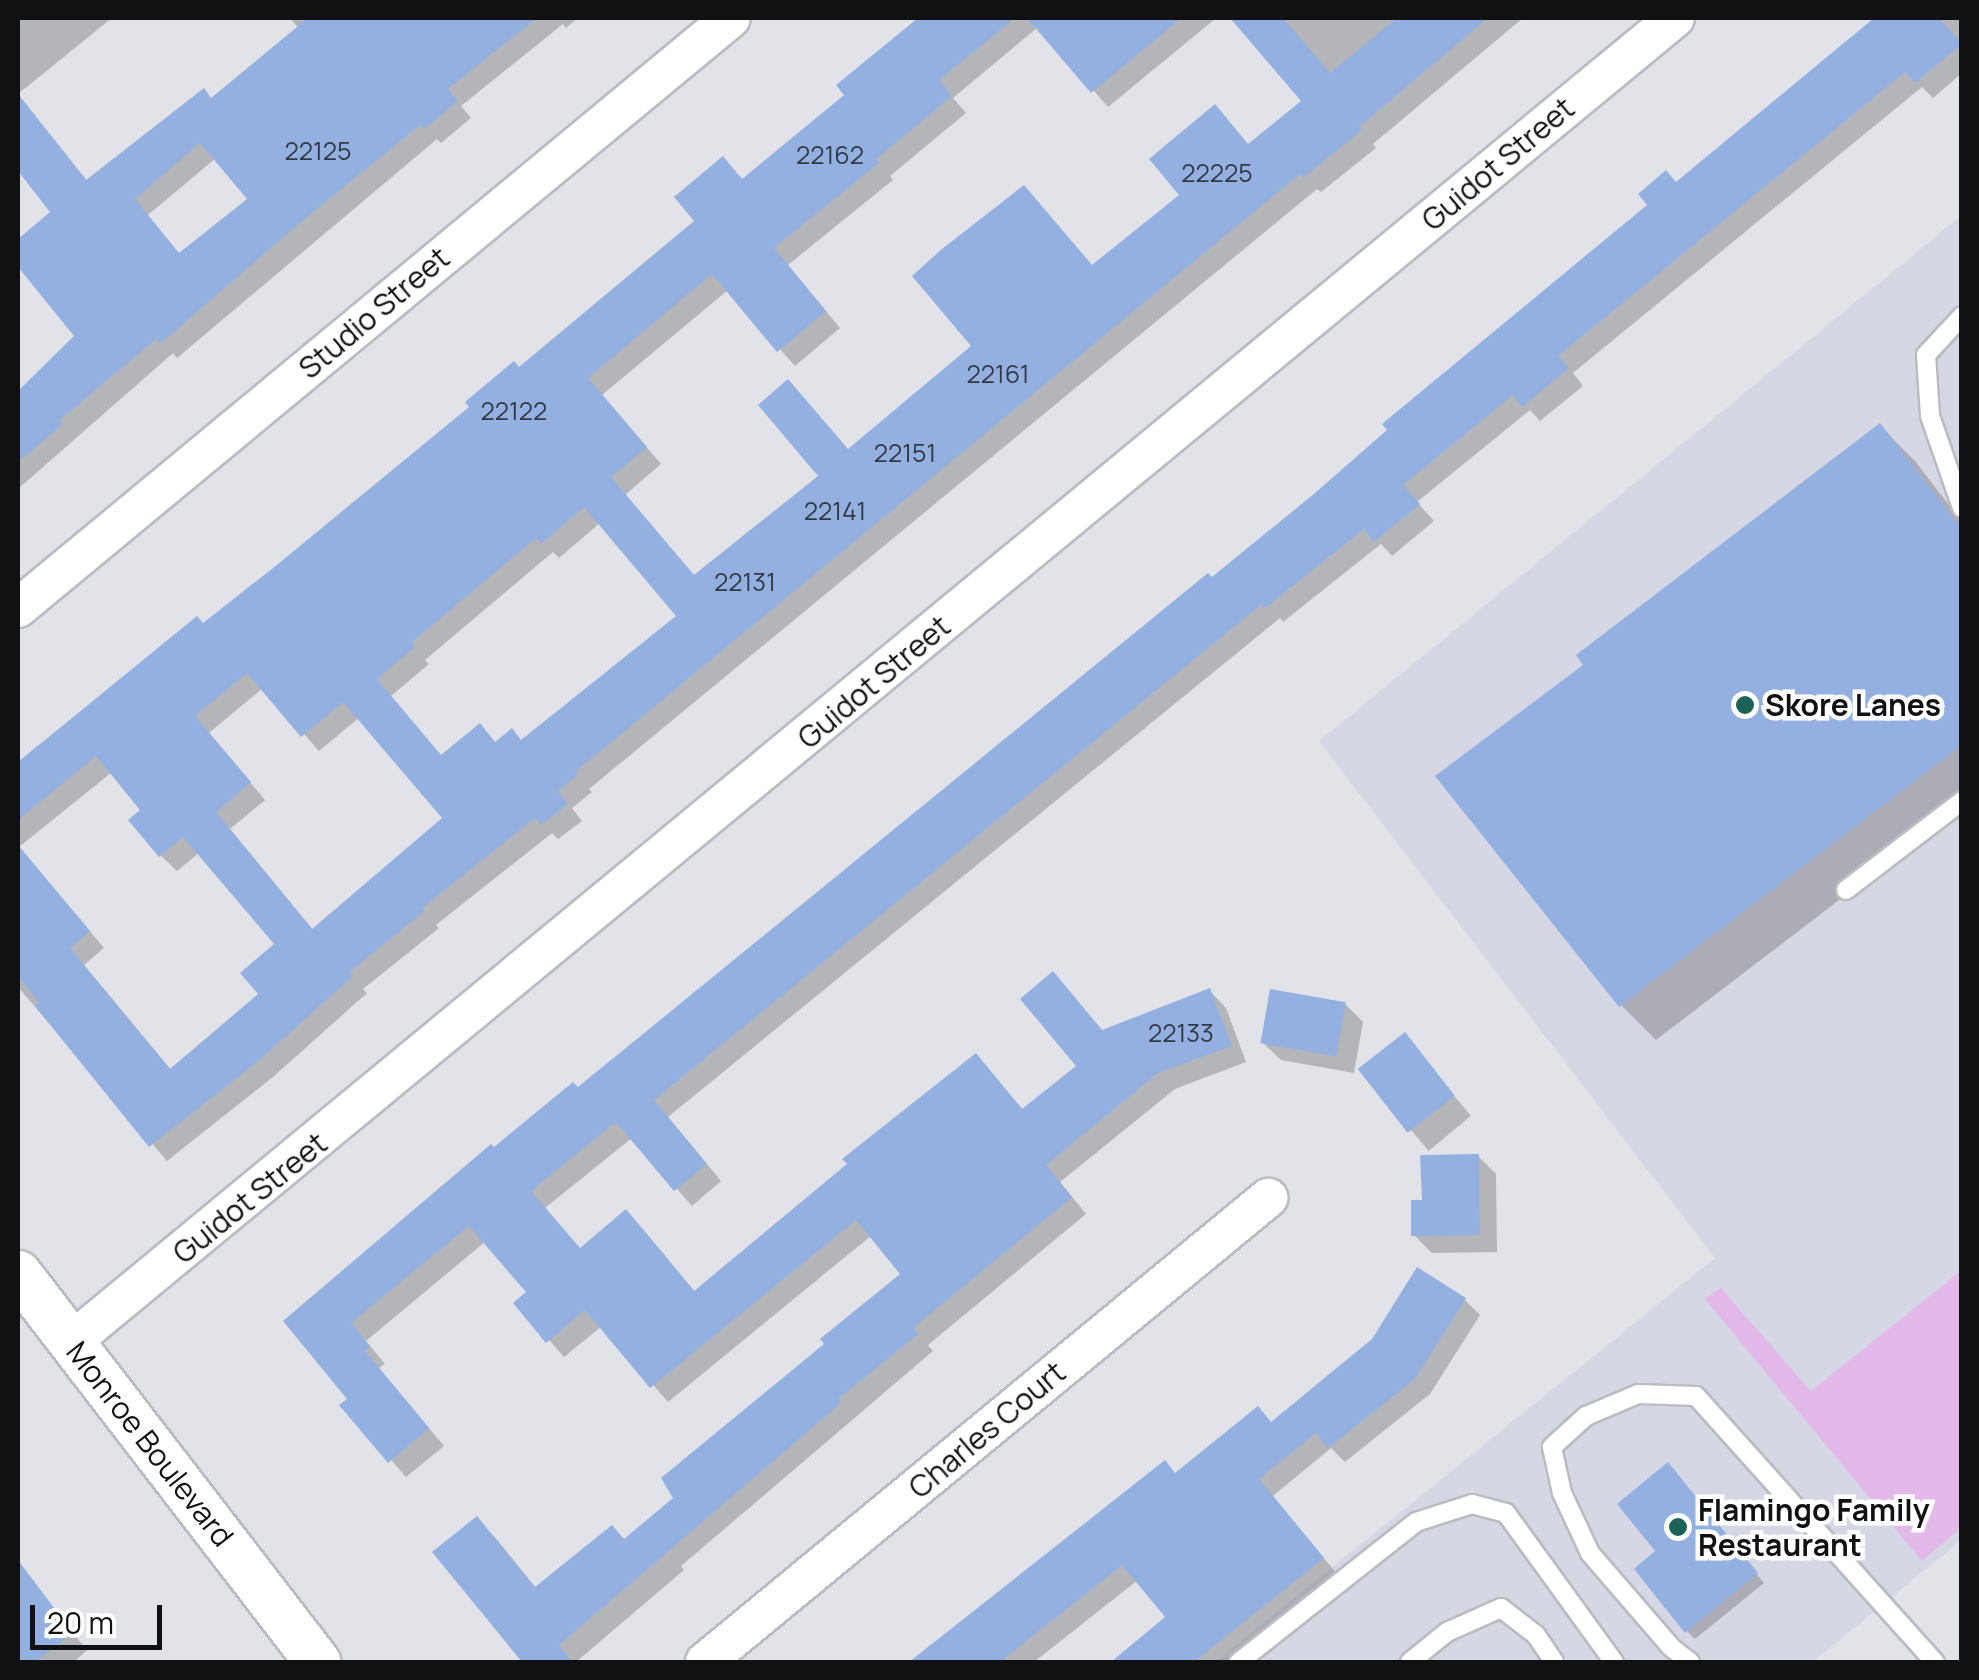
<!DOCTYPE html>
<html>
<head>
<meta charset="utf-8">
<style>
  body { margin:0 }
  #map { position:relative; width:1979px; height:1680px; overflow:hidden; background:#e2e3e8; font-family:Manrope,sans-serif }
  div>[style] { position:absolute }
  .built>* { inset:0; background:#d6d7e4 }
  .green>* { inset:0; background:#e2b9e8 }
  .shadow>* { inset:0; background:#0003; transform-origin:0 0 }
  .building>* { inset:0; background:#93b0e1; transform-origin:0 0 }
  .roads { filter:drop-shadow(2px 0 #bbbbc0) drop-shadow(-2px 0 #bbbbc0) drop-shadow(0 2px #bbbbc0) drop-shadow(0 -2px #bbbbc0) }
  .service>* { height:18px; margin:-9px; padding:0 9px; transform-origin:9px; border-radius:9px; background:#fff }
  .minor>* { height:38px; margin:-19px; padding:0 19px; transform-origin:19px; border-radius:19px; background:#fff }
  .tertiary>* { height:45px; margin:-22.5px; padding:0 22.5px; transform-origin:22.5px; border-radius:22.5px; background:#fff }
  .dots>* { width:28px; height:28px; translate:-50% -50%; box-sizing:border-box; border:5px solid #fff; border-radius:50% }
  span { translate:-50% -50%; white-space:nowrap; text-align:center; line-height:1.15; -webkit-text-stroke:9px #fff; paint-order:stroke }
  .number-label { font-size:25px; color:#323946 }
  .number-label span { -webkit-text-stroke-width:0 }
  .street-label { font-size:30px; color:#111113 }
  .poi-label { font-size:30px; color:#111113; font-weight:700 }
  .left { translate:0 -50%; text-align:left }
  .frame { position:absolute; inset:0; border:20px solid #111113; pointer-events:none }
  .scale { position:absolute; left:30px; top:1605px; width:132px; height:45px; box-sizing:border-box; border:5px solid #111113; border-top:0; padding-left:12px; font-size:30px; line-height:35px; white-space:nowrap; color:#111113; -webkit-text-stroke:8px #fff; paint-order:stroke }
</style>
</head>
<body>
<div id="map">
  <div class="built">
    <i style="clip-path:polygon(1961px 216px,1961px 1540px,1813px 1662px,1215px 1662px,1715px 1258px,1319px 741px)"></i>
  </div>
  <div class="green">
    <i style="clip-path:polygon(1961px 1271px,1961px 1528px,1922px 1561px,1705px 1299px,1721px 1288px,1811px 1391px)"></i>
  </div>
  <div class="shadow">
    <i style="clip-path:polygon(18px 18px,112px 18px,18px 94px)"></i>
    <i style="clip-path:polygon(290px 18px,578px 18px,566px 28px,563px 24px,461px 106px,471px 118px,441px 143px,437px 139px,177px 358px,173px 353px,18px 489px,18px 392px,251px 199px,216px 158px,148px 215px,39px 289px,18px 264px,18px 242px,54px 212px,18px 167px,18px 94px,88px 182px,212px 100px,299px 29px)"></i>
    <i style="clip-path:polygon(evenodd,924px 18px,1215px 19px,1108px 107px,1038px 27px,953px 98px,966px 113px,890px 176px,893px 180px,788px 265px,840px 328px,795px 366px,728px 290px,602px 395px,661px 464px,625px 495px,695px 577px,849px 452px,1305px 102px,1238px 23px,1244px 18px,1523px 18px,1373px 144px,1376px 148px,1321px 192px,1317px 189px,589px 789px,592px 792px,572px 808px,582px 821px,558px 839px,552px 833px,436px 925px,439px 928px,363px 989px,367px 993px,273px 1077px,167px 1161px,18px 987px,18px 762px,197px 619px,204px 626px,519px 370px,847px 95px,840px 86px,924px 18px,600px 523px,679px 616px,522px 742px,497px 744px,442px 757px,391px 696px,429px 664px,425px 660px,553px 552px,559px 558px,600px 523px,924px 18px,263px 688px,319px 751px,360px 717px,445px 819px,314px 931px,230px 829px,265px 800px,209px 733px,263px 688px,924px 18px,112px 772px,144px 810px,132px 821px,161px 856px,177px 871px,200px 852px,278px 944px,261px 995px,172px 1071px,84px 965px,104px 948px,19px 847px,112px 772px)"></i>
    <i style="clip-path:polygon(1878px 18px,1962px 18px,1962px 73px,1933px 98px,1922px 87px,1573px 373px,1583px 386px,1540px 421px,1530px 410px,1417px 502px,1434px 521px,1392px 556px,1381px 544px,1283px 622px,1280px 618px,668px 1117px,721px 1181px,692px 1206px,632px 1138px,545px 1208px,581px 1250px,642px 1228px,696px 1293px,992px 1073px,1024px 1111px,1079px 1066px,1053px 974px,1104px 1032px,1210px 991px,1226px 1008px,1246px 1062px,1175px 1089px,1060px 1182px,1086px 1214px,928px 1345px,933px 1351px,681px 1566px,684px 1570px,576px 1662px,526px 1662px,436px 1553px,493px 1535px,537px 1589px,625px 1541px,677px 1498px,828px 1344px,904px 1274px,872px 1235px,668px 1402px,602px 1326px,564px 1357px,517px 1303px,530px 1292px,486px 1241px,366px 1341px,385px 1364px,379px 1368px,444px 1446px,406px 1477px,343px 1405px,350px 1399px,286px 1322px,494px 1150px,578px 1090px,1316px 495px)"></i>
    <i style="clip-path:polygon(1880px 426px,1915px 461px,1962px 522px,1962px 806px,1656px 1040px,1621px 1005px,1439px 777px,1586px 665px)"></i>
    <i style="clip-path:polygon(1345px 1004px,1363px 1022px,1354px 1073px,1281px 1060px,1263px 1043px)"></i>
    <i style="left:1404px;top:1036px;width:104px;height:55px;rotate:50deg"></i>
    <i style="clip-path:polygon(1478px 1156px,1496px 1174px,1497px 1252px,1432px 1253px,1414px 1235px,1424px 1202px)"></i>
    <i style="clip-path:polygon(1465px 1300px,1480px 1315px,1430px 1394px,1345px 1462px,1331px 1448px,1273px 1496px,1337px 1574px,1229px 1662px,1114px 1662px,1169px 1618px,1138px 1580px,1034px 1662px,913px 1662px,1164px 1463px,1176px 1475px,1272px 1424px)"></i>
    <i style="clip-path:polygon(1676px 1474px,1764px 1583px,1695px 1639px,1687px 1631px,1659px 1551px)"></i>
    <i style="clip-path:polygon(35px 1587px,87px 1650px,74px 1662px,18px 1662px,18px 1601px)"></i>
  </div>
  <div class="building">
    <i style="clip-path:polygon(evenodd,308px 18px,537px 18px,448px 89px,458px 101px,424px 129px,420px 125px,296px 226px,160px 344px,156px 339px,60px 420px,63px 424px,18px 462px,18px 391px,74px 336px,18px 267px,18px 239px,50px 212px,18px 171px,18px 94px,86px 180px,204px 88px,211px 98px,308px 18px,200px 143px,247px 199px,179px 253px,135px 199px,200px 143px)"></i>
    <i style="clip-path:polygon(evenodd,918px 18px,1015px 18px,939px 80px,952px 96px,876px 159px,879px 163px,774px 248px,826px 311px,777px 352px,712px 274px,588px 378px,647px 447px,611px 477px,694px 575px,818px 476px,758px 405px,788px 379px,848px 449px,971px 346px,912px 276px,942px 249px,1024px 185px,1092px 265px,1179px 195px,1149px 159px,1215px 104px,1248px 144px,1301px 101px,1230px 18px,1283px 18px,1330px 73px,1397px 18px,1488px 18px,1359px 127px,1362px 130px,1303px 178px,1300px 174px,575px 772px,578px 775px,558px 791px,568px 804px,541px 825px,535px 818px,422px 908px,425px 911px,349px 972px,353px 976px,257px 1062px,149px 1147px,35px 1006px,39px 1002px,18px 976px,18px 845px,90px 931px,70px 948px,170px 1069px,258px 994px,240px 973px,274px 944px,183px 837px,159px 857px,128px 820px,140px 810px,96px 756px,18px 820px,18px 762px,197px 616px,203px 623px,278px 564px,469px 407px,465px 402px,514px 361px,519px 367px,694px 221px,674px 197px,723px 156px,742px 179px,844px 95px,836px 85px,918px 18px,584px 507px,676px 616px,521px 740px,512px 728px,495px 742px,480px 723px,441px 755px,377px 679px,415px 647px,411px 643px,536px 538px,541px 544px,584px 507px,918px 18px,247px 673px,301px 737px,343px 702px,442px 818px,312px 929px,216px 812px,251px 782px,195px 716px,247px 673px)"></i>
    <i style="clip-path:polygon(1027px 18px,1181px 18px,1091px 93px)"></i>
    <i style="clip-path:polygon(1874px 18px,1939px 18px,1962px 44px,1915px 83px,1905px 72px,1558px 356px,1569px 368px,1522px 407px,1513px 395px,1403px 485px,1420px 504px,1374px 542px,1364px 529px,1265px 608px,1262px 604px,654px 1100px,707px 1164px,674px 1191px,616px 1122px,531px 1191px,580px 1248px,626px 1209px,694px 1291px,847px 1164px,842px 1159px,976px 1053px,1022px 1109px,1076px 1066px,1020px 999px,1053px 971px,1102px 1030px,1210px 988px,1232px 1046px,1158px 1073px,1046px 1165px,1072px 1197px,913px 1328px,918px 1334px,838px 1399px,841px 1403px,559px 1645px,572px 1662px,522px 1662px,432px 1552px,477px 1516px,535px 1587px,612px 1525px,624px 1539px,673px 1498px,661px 1478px,824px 1344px,820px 1339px,900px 1274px,856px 1220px,650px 1388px,585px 1310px,546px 1343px,513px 1303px,526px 1292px,469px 1226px,351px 1323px,370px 1346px,365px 1351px,429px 1428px,388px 1463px,339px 1405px,347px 1399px,283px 1321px,491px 1144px,494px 1147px,573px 1082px,578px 1087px,1208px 573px,1212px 577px,1315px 493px,1387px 430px,1382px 424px,1647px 205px,1638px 194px,1666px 170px,1676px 182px)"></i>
    <i style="clip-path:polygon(1880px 423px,1962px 529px,1962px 745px,1619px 1007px,1435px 776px,1583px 665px,1576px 655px)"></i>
    <i style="left:1270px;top:989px;width:77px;height:55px;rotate:10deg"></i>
    <i style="left:1405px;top:1032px;width:81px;height:60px;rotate:52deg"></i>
    <i style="clip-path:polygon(1479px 1154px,1480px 1235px,1411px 1236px,1411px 1200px,1422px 1200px,1420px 1155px)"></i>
    <i style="clip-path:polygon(1417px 1267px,1466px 1298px,1415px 1379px,1328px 1448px,1316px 1433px,1259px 1479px,1324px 1558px,1194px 1662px,1111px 1662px,1165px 1617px,1122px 1565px,1000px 1662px,909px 1662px,1165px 1460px,1175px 1473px,1258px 1406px,1271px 1422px,1372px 1339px)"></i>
    <i style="clip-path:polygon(1668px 1462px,1758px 1573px,1685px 1633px,1634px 1569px,1655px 1551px,1617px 1504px)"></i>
    <i style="clip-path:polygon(18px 1560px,73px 1633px,35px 1662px,18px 1662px)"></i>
  </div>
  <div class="roads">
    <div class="service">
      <i style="left:1962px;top:316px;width:53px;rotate:132.7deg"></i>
      <i style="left:1926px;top:355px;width:61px;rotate:86.2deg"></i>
      <i style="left:1930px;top:416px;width:97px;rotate:70.8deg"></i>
      <i style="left:1846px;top:890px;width:146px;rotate:-37.5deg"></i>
      <i style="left:1239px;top:1662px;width:226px;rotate:-38.3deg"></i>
      <i style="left:1416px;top:1522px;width:59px;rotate:-17.8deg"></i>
      <i style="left:1472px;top:1504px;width:35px;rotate:15deg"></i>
      <i style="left:1506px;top:1513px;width:184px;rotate:54.1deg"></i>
      <i style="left:1410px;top:1662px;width:48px;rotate:-39deg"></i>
      <i style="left:1447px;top:1632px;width:59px;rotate:-24deg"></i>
      <i style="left:1501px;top:1608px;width:44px;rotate:37.6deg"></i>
      <i style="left:1536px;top:1635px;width:32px;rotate:56deg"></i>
      <i style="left:1690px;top:1662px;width:24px;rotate:-142deg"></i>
      <i style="left:1671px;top:1647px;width:124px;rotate:-130.8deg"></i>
      <i style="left:1590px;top:1553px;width:66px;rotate:-115deg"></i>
      <i style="left:1562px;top:1493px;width:47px;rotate:-102.3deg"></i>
      <i style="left:1552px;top:1447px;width:46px;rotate:-42.4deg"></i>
      <i style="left:1586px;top:1416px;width:56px;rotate:-22.9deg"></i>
      <i style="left:1638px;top:1394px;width:58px;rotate:2deg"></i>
      <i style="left:1696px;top:1396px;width:358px;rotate:48.1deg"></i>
    </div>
    <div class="minor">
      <i style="left:18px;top:608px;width:925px;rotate:-39.61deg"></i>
      <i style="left:71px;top:1342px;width:2080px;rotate:-39.54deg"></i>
      <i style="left:705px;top:1662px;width:730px;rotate:-39.49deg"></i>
    </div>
    <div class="tertiary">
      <i style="left:18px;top:1273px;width:491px;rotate:52.4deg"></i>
    </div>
  </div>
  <div class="dots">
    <i style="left:1745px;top:705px;background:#1b6357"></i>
    <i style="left:1678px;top:1527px;background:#1b6357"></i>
  </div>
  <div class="number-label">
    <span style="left:318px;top:151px">22125</span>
    <span style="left:830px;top:155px">22162</span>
    <span style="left:1217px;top:173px">22225</span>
    <span style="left:998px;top:374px">22161</span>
    <span style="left:514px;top:411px">22122</span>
    <span style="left:905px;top:453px">22151</span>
    <span style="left:835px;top:511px">22141</span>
    <span style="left:745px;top:582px">22131</span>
    <span style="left:1181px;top:1033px">22133</span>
  </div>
  <div class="street-label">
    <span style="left:1498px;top:164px;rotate:-40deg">Guidot Street</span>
    <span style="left:374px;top:313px;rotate:-40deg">Studio Street</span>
    <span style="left:874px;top:682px;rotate:-40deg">Guidot Street</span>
    <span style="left:250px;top:1198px;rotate:-39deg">Guidot Street</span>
    <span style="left:987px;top:1430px;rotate:-40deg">Charles Court</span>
    <span style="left:150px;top:1444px;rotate:52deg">Monroe Boulevard</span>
  </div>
  <div class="poi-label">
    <span class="left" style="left:1765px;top:705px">Skore Lanes</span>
    <span class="left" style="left:1698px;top:1527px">Flamingo Family<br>Restaurant</span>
  </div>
  <div class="frame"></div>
  <div class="scale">20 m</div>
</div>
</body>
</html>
